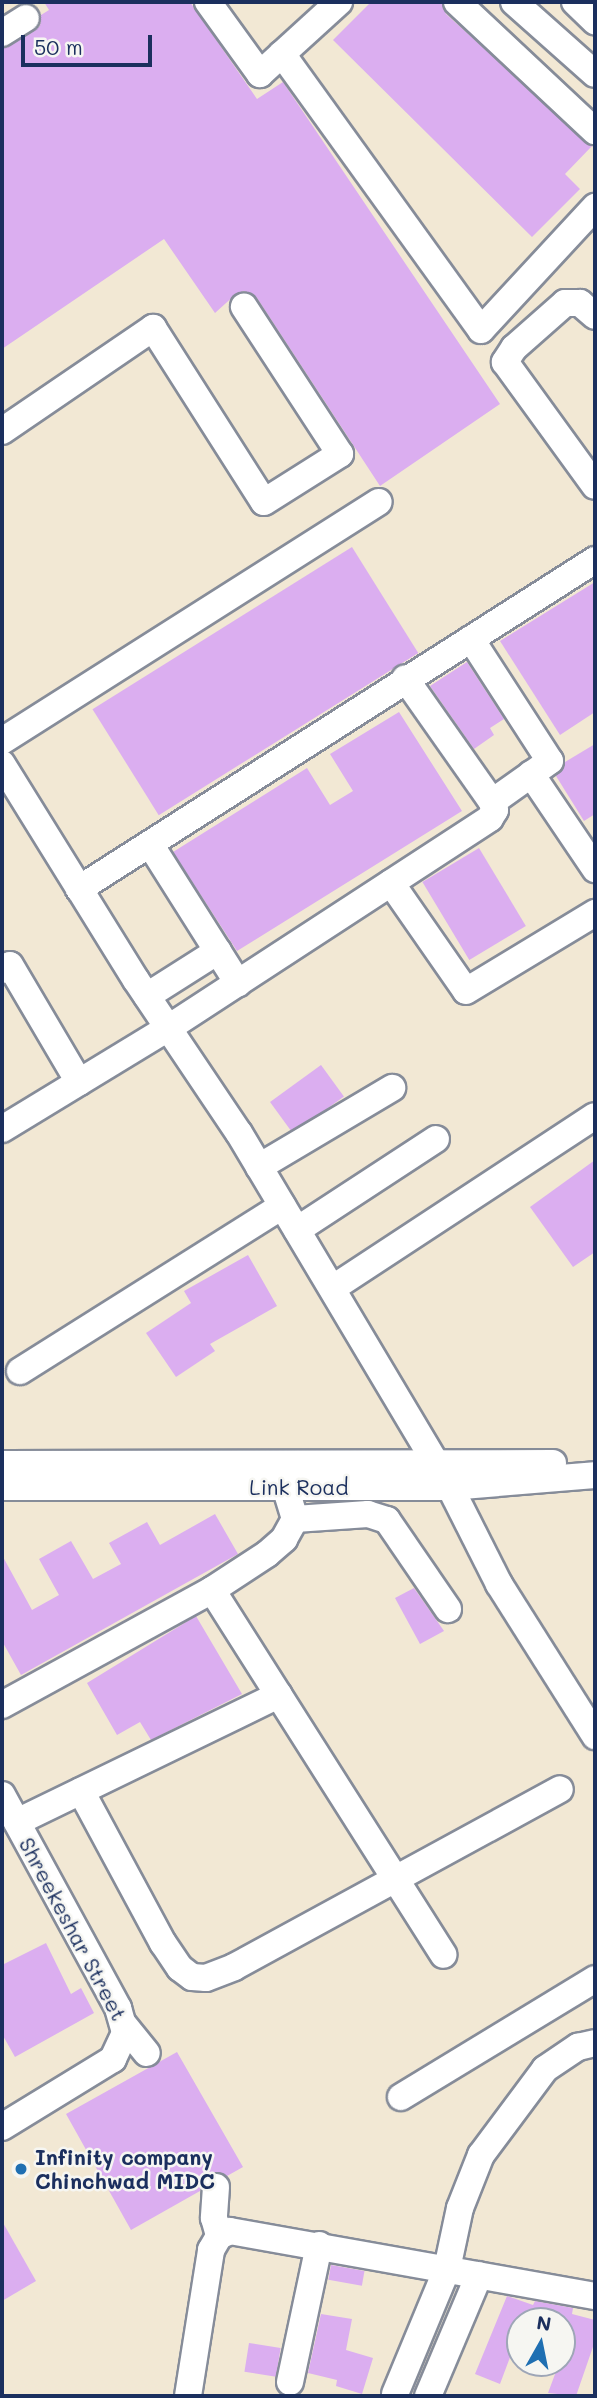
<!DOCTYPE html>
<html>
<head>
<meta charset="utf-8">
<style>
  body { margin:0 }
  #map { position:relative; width:597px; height:2398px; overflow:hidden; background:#f2e8d4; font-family:Mali,sans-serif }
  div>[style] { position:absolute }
  .building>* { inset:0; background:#dbaef0; transform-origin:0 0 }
  .roads { filter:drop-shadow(2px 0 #868c99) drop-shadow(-2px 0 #868c99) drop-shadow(0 2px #868c99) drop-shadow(0 -2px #868c99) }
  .minor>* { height:26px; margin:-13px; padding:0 13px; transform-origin:13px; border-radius:13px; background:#fff }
  .dots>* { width:19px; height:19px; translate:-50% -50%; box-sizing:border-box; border:4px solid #f6f6f2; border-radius:50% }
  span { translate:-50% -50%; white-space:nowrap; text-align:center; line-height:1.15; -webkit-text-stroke:5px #f6f6f2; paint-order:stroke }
  .street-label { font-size:21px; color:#1b2f5e }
  .poi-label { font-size:21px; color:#1b2f5e; font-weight:700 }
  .left { translate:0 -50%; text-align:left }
  .frame { position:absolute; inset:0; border:4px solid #1b2f5e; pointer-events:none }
  .north { position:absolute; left:506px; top:2307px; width:70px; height:70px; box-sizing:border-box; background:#f6f6f2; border:2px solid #9ea6b7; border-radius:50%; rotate:9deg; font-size:19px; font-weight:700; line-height:28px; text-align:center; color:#1b2f5e }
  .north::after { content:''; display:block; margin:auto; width:24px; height:32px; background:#1f6fb2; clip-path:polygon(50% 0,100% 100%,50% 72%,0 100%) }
  .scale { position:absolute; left:21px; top:35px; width:131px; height:32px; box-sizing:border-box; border:4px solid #1b2f5e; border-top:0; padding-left:9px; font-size:21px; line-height:24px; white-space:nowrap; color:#1b2f5e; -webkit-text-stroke:5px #f6f6f2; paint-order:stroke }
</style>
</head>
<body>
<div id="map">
  <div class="building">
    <i style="clip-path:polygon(44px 2px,190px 2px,257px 99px,283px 82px,500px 404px,380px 486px,257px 298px,244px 291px,236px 294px,215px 313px,164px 239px,2px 349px,2px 49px,40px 26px,41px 15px,49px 10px)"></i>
    <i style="clip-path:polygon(371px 2px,442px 2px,446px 14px,592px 146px,565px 174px,580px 189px,532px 237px,333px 40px)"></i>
    <i style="left:352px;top:547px;width:125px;height:306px;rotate:58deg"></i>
    <i style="clip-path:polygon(595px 582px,595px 712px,560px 735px,500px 641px)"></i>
    <i style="clip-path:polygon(467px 662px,504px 719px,490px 728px,494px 735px,474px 749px,430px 686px)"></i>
    <i style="clip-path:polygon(399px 712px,462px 811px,237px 951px,173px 852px,307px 768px,330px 805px,353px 791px,330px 754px)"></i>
    <i style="clip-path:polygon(595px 744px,595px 814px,584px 821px,556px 776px,565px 762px)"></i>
    <i style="left:479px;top:848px;width:91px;height:66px;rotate:59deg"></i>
    <i style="left:321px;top:1065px;width:39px;height:63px;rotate:54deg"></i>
    <i style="clip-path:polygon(595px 1160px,595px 1252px,573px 1267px,530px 1207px)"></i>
    <i style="clip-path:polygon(248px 1255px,277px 1306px,210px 1344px,215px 1351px,176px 1377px,146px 1333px,191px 1303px,184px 1291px)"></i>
    <i style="clip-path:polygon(215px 1514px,238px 1554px,21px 1675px,2px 1641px,2px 1555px,32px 1610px,59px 1595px,39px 1559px,71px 1541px,93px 1579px,121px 1564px,109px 1543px,147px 1522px,160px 1545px)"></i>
    <i style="clip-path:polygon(414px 1588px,444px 1631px,420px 1644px,395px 1598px)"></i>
    <i style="clip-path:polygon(196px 1616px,242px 1694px,151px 1740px,140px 1722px,117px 1735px,87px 1683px)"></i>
    <i style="clip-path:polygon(46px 1943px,71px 1994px,81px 1988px,94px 2013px,15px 2057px,2px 2034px,2px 1965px)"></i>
    <i style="clip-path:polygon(177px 2052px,243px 2167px,227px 2176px,208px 2173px,200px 2191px,131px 2230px,66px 2114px)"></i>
    <i style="clip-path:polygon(2px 2221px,36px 2281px,2px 2301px)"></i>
    <i style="left:331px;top:2265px;width:34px;height:15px;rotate:10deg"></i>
    <i style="clip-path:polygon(507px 2296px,533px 2305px,535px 2301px,573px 2308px,572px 2314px,595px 2320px,595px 2341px,576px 2396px,548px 2393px,567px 2342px,562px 2341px,562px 2321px,520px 2321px,520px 2355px,512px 2352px,500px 2384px,475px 2374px)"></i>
    <i style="clip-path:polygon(321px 2314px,352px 2319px,346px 2350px,373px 2358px,362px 2394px,336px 2386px,337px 2380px,308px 2373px)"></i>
    <i style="left:249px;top:2343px;width:32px;height:29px;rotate:9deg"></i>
  </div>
  <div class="roads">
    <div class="minor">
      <i style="left:208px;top:2px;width:89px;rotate:54.2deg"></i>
      <i style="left:260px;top:74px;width:107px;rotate:-42.3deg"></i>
      <i style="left:457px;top:2px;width:189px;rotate:43.1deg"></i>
      <i style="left:514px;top:2px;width:108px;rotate:41.6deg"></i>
      <i style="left:575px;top:2px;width:28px;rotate:44deg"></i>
      <i style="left:2px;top:33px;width:28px;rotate:-32deg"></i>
      <i style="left:282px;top:54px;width:340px;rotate:54.2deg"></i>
      <i style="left:481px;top:330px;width:168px;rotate:-47.2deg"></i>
      <i style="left:595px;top:316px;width:20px;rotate:-139deg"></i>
      <i style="left:580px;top:303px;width:15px;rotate:180deg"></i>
      <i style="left:565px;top:303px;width:68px;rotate:138.6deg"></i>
      <i style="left:514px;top:348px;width:17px;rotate:123deg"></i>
      <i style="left:505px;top:362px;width:153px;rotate:54deg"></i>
      <i style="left:2px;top:431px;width:183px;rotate:-34.3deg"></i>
      <i style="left:153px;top:328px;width:206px;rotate:57.5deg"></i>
      <i style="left:264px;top:502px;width:90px;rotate:-32.3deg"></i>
      <i style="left:340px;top:454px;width:176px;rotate:-123.1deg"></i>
      <i style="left:471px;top:639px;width:145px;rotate:57.1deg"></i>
      <i style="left:550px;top:761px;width:71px;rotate:144.7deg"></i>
      <i style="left:2px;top:741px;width:446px;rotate:-32.4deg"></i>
      <i style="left:2px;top:764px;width:254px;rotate:58.2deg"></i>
      <i style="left:136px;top:980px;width:184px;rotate:56.1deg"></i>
      <i style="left:239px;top:1133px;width:412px;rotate:59.2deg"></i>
      <i style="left:450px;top:1487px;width:109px;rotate:63.2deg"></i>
      <i style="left:499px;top:1584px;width:180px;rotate:57.7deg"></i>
      <i style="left:531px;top:774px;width:115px;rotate:56deg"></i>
      <i style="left:150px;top:844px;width:165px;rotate:57.7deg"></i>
      <i style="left:391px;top:883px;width:131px;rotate:55.2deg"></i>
      <i style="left:466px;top:991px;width:151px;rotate:-31.2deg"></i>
      <i style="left:79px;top:889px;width:612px;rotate:-32.52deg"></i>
      <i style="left:2px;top:970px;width:9px;rotate:-32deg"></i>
      <i style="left:10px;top:965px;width:136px;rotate:59.5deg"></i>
      <i style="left:147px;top:996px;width:84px;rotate:-32.4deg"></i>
      <i style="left:2px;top:1129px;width:197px;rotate:-31.3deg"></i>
      <i style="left:170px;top:1027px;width:382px;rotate:-33.1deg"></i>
      <i style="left:490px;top:818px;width:9px;rotate:-58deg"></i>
      <i style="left:495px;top:810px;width:9px;rotate:-111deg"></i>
      <i style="left:492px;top:802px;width:151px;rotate:-125.1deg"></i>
      <i style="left:259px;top:1167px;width:155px;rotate:-30.7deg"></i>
      <i style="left:297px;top:1230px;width:166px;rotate:-33.2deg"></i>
      <i style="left:333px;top:1288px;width:313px;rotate:-33.3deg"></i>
      <i style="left:20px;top:1371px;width:310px;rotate:-32.2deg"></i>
      <i style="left:2px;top:1464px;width:551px;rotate:-0.1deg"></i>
      <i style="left:2px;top:1487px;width:448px"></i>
      <i style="left:450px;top:1487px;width:145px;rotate:-4.7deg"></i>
      <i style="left:295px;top:1519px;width:73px;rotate:-3.9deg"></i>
      <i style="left:368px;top:1514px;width:20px;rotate:18deg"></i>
      <i style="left:387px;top:1520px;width:108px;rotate:55.6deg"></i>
      <i style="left:212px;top:1590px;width:432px;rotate:57.6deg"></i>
      <i style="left:2px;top:1705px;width:239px;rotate:-28.7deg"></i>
      <i style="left:212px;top:1590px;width:66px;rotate:-33.2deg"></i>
      <i style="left:267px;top:1554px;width:23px;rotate:-41deg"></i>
      <i style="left:284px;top:1539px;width:23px;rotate:-61deg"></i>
      <i style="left:295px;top:1519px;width:34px;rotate:-107deg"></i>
      <i style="left:81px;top:1791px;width:173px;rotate:61.7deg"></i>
      <i style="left:163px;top:1943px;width:30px;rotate:56deg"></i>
      <i style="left:180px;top:1968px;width:15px;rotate:37deg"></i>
      <i style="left:192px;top:1977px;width:14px;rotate:4deg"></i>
      <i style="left:206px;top:1978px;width:30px;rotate:-21deg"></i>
      <i style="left:234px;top:1967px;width:371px;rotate:-28.6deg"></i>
      <i style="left:2px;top:1795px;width:243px;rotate:61.4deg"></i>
      <i style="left:118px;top:2008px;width:26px;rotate:74deg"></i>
      <i style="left:125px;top:2033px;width:29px;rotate:115deg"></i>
      <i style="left:113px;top:2059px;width:130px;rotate:148.5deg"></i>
      <i style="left:17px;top:1822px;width:291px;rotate:-25.9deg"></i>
      <i style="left:124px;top:2025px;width:36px;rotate:51deg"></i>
      <i style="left:401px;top:2097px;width:227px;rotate:-31.3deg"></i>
      <i style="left:216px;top:2187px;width:31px;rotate:94deg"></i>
      <i style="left:214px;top:2218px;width:19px;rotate:74deg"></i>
      <i style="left:290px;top:2382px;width:140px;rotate:-78deg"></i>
      <i style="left:395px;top:2394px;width:135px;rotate:-67.4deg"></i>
      <i style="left:447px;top:2269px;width:62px;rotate:-78deg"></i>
      <i style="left:460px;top:2208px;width:57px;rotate:-68.4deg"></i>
      <i style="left:481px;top:2155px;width:107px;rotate:-53.3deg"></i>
      <i style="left:545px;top:2069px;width:40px;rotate:-34deg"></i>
      <i style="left:578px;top:2047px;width:17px;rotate:-13deg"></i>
      <i style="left:188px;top:2396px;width:148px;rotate:-81deg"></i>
      <i style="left:211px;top:2250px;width:16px;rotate:-60deg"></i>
      <i style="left:219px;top:2236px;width:12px;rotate:-24deg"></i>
      <i style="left:230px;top:2231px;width:371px;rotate:10.1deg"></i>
      <i style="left:428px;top:2396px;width:131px;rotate:-67.1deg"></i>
    </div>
  </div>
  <div class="dots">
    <i style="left:21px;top:2169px;background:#1f6fb2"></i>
  </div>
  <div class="street-label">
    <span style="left:299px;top:1487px">Link Road</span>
    <span style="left:73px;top:1929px;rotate:62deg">Shreekeshar Street</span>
  </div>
  <div class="poi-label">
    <span class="left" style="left:35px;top:2169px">Infinity company<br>Chinchwad MIDC</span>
  </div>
  <div class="frame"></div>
  <div class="north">N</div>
  <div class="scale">50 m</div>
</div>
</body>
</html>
